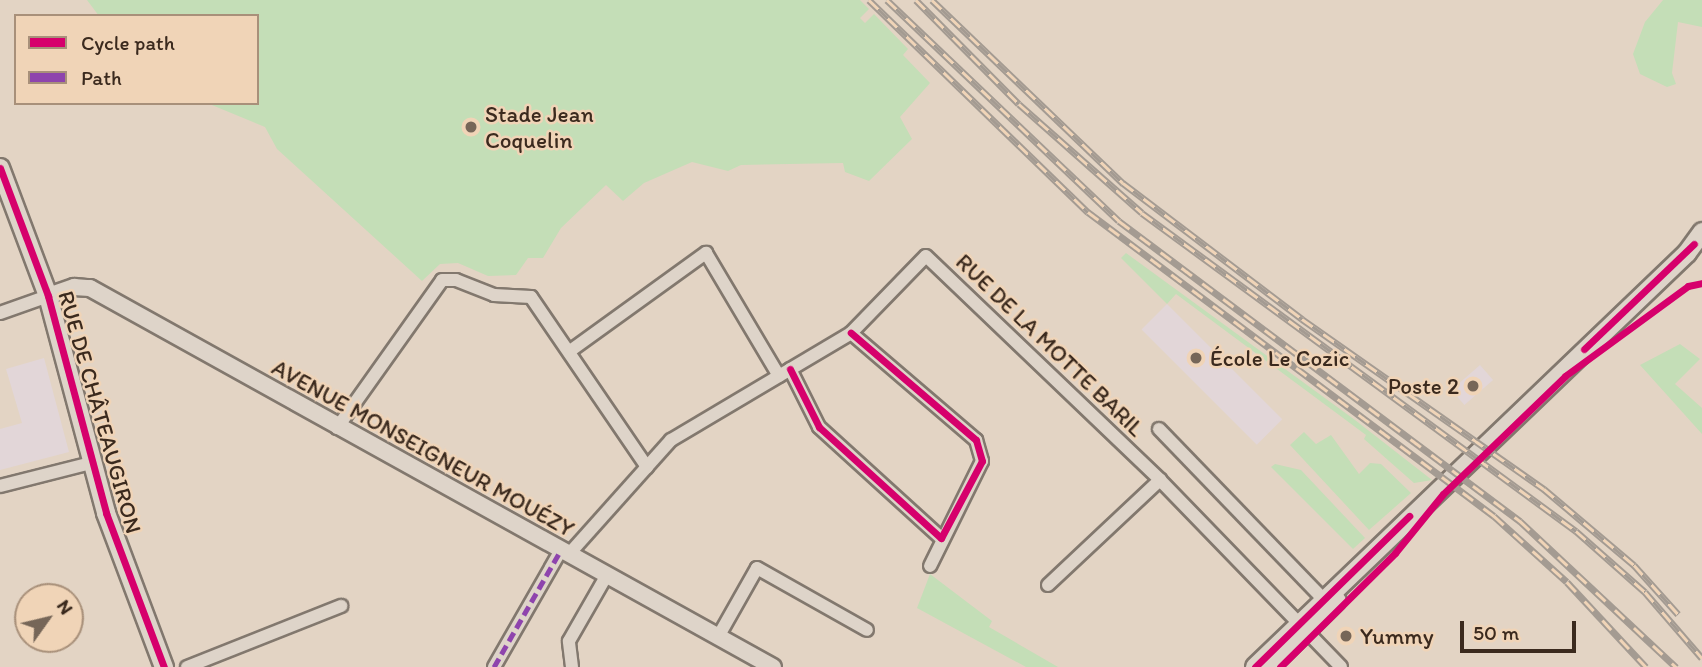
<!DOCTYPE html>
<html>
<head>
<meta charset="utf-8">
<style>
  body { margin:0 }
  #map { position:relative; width:1702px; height:667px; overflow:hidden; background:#e3d4c4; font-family:Itim,sans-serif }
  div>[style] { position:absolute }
  .green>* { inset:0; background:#c4deb7 }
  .building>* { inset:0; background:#e2d6d8; transform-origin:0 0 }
  .roads { filter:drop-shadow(2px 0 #82786e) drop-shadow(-2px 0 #82786e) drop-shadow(0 2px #82786e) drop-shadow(0 -2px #82786e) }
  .minor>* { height:12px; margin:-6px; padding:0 6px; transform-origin:6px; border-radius:6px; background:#ded4c9 }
  .tertiary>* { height:16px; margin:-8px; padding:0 8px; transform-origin:8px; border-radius:8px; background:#ded4c9 }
  .secondary>* { height:18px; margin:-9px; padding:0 9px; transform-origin:9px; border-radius:9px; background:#ded4c9 }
  .rail>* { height:7px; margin-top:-3.5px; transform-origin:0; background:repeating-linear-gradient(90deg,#f0d4b7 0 13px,#a49b92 0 26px); box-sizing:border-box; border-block:2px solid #a49b92 }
  .quiet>* { height:5px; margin-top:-2.5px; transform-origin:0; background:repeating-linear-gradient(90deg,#8e44ad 0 10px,transparent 0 15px) }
  .cycleway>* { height:7px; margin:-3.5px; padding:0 3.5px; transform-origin:3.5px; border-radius:3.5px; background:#d6006c }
  .dots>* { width:19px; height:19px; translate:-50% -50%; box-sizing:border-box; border:4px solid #f0d4b7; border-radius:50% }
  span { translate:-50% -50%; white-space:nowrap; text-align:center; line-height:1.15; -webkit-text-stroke:5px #f0d4b7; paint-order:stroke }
  .poi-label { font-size:23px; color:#3b2a1e }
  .left { translate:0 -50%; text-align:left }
  .right { translate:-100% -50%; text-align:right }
  .street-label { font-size:23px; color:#3b2a1e }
  .legend { position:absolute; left:14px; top:14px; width:245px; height:91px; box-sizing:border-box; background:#f0d4b7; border:2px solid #a8907a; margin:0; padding:9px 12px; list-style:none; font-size:21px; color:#3b2a1e }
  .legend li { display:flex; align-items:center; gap:14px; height:35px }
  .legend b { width:35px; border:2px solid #a8907a }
  .north { position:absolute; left:14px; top:583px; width:70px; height:70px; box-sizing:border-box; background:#f0d4b7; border:2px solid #a8907a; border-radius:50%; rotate:56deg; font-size:19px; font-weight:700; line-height:28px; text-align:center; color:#3b2a1e }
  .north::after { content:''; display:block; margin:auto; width:24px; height:32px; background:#766658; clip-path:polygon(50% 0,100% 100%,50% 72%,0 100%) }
  .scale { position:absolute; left:1460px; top:621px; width:116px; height:32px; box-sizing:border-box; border:4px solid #3b2a1e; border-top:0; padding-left:9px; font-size:21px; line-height:24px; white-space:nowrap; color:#3b2a1e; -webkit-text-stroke:5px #f0d4b7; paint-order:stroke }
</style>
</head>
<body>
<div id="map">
  <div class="green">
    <i style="clip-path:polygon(87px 0,860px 0,869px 9px,860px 18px,865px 23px,874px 14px,908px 49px,903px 55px,930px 83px,900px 117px,912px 139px,869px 181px,845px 172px,843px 163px,741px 165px,728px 171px,692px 162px,644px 183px,623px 201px,606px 185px,561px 228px,543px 258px,528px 258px,516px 275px,488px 276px,458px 263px,440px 264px,422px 281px,277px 149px,265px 127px,207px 103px,257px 103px,257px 16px,99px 16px)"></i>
    <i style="clip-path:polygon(1663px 0,1702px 0,1702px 27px,1678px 22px,1672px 73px,1676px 84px,1667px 87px,1640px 74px,1633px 54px,1645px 22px)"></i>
    <i style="clip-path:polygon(1126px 253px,1355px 420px,1432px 480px,1414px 483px,1364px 439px,1366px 435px,1176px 294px,1167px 304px,1121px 258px)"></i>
    <i style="clip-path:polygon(1680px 344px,1700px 359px,1675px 384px,1702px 408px,1702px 434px,1640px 365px)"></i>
    <i style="clip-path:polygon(1304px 432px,1316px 444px,1331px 435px,1359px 474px,1370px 463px,1381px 464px,1411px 493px,1369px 530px,1290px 445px)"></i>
    <i style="clip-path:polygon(1275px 464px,1301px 470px,1365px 538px,1353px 549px,1271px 467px)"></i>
    <i style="clip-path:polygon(930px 574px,992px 621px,989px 627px,1058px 667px,1026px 667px,917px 608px)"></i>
  </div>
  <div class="building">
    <i style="left:1167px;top:304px;width:163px;height:36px;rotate:45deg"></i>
    <i style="clip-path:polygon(44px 358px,69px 452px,0 470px,0 429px,22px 423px,6px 369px)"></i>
    <i style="left:1480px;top:365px;width:20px;height:38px;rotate:49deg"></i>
  </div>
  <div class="roads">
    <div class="minor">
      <i style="left:0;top:313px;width:51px;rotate:-19.5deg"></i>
      <i style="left:851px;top:333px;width:165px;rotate:40.6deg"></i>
      <i style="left:976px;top:440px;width:22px;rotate:74deg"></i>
      <i style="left:982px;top:461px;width:117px;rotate:116.3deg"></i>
      <i style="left:570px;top:351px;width:168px;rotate:-35.8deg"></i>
      <i style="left:706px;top:253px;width:143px;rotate:59.3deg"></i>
      <i style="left:790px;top:369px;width:65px;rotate:63.4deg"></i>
      <i style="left:819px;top:427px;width:165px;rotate:42.3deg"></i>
      <i style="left:337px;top:428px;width:181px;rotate:-54.6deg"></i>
      <i style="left:442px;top:280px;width:14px"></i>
      <i style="left:456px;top:280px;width:41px;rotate:21.5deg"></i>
      <i style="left:494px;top:295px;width:37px;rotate:3deg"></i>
      <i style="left:531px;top:297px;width:206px;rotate:55.7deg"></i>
      <i style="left:1159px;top:429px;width:246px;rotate:46deg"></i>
      <i style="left:0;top:486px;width:94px;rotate:-14.2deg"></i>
      <i style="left:569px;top:554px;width:153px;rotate:-48.2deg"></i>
      <i style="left:671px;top:440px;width:209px;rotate:-30.7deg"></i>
      <i style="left:851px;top:333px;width:107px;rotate:-45.8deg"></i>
      <i style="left:926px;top:256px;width:324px;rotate:43.7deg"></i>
      <i style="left:1160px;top:480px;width:260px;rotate:45.9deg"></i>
      <i style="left:1048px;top:585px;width:154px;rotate:-43.2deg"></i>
      <i style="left:718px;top:637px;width:79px;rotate:-60.5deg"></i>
      <i style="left:757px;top:568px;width:126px;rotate:29.4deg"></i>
      <i style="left:187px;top:667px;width:166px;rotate:-21.6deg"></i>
      <i style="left:494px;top:667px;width:135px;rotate:-60.2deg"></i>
      <i style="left:572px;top:667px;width:26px;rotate:-97deg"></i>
      <i style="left:569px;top:641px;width:76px;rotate:-60.1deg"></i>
    </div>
    <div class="tertiary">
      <i style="left:48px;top:296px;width:28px;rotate:-19deg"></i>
      <i style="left:74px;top:287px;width:16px;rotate:4deg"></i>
      <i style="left:90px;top:288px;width:781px;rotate:29.03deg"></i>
    </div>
    <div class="secondary">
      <i style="left:0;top:168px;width:137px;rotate:69.4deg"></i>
      <i style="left:48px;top:296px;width:225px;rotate:75deg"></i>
      <i style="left:106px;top:513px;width:165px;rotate:69.4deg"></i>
      <i style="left:1255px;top:667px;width:598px;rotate:-43.78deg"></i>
      <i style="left:1687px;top:253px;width:26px;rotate:-54deg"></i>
      <i style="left:1269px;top:667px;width:95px;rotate:-44.6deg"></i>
    </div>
  </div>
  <div class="rail">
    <i style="left:869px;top:0;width:305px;rotate:44.1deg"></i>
    <i style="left:1088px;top:212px;width:507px;rotate:36.82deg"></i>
    <i style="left:1494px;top:516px;width:98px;rotate:42.1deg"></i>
    <i style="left:1567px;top:582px;width:116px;rotate:47.1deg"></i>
    <i style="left:887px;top:0;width:320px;rotate:43.6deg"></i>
    <i style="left:1119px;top:221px;width:501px;rotate:36.8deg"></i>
    <i style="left:1520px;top:521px;width:214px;rotate:43.1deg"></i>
    <i style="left:916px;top:0;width:146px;rotate:45.3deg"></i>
    <i style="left:1019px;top:104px;width:164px;rotate:41.5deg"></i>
    <i style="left:1142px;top:213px;width:538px;rotate:36.23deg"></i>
    <i style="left:1576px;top:531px;width:92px;rotate:41.5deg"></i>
    <i style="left:1645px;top:592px;width:87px;rotate:49.2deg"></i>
    <i style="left:932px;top:0;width:265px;rotate:43.8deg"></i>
    <i style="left:1123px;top:183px;width:225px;rotate:37.2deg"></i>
    <i style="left:1302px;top:319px;width:296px;rotate:35.1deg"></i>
    <i style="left:1544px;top:489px;width:118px;rotate:40.2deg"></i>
    <i style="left:1634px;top:565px;width:66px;rotate:48.1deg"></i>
  </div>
  <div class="quiet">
    <i style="left:494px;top:667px;width:135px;rotate:-60.2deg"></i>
  </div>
  <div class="cycleway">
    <i style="left:0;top:168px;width:137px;rotate:69.4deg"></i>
    <i style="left:48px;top:296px;width:225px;rotate:75deg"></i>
    <i style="left:106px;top:513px;width:165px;rotate:69.4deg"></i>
    <i style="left:1584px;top:349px;width:152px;rotate:-43.7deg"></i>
    <i style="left:790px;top:369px;width:65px;rotate:63.4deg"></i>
    <i style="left:819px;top:427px;width:165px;rotate:42.3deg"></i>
    <i style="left:941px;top:538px;width:87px;rotate:-62deg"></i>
    <i style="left:982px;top:461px;width:22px;rotate:-106deg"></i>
    <i style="left:976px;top:440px;width:165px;rotate:-139.4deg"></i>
    <i style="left:1255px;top:667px;width:216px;rotate:-44.4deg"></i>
    <i style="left:1280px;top:667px;width:162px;rotate:-44.7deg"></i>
    <i style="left:1395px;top:553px;width:76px;rotate:-50.9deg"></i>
    <i style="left:1443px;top:494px;width:170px;rotate:-44deg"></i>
    <i style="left:1565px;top:376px;width:152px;rotate:-36.2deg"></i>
    <i style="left:1688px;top:286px;width:14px;rotate:-12deg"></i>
  </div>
  <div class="dots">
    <i style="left:471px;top:127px;background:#766658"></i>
    <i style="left:1196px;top:358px;background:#766658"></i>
    <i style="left:1473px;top:386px;background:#766658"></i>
    <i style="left:1346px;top:636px;background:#766658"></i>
  </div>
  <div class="poi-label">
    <span class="left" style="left:485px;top:127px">Stade Jean<br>Coquelin</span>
    <span class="left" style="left:1210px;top:358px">École Le Cozic</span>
    <span class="right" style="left:1459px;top:386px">Poste 2</span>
    <span class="left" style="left:1360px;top:636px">Yummy</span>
  </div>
  <div class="street-label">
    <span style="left:1050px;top:345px;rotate:44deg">RUE DE LA MOTTE BARIL</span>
    <span style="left:100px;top:412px;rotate:74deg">RUE DE CHÂTEAUGIRON</span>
    <span style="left:423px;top:448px;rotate:29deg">AVENUE MONSEIGNEUR MOUÉZY</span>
  </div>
  <ul class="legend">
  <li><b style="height:9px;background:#d6006c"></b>Cycle path</li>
  <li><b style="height:9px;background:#8e44ad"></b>Path</li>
  </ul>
  <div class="north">N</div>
  <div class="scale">50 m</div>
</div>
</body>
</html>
